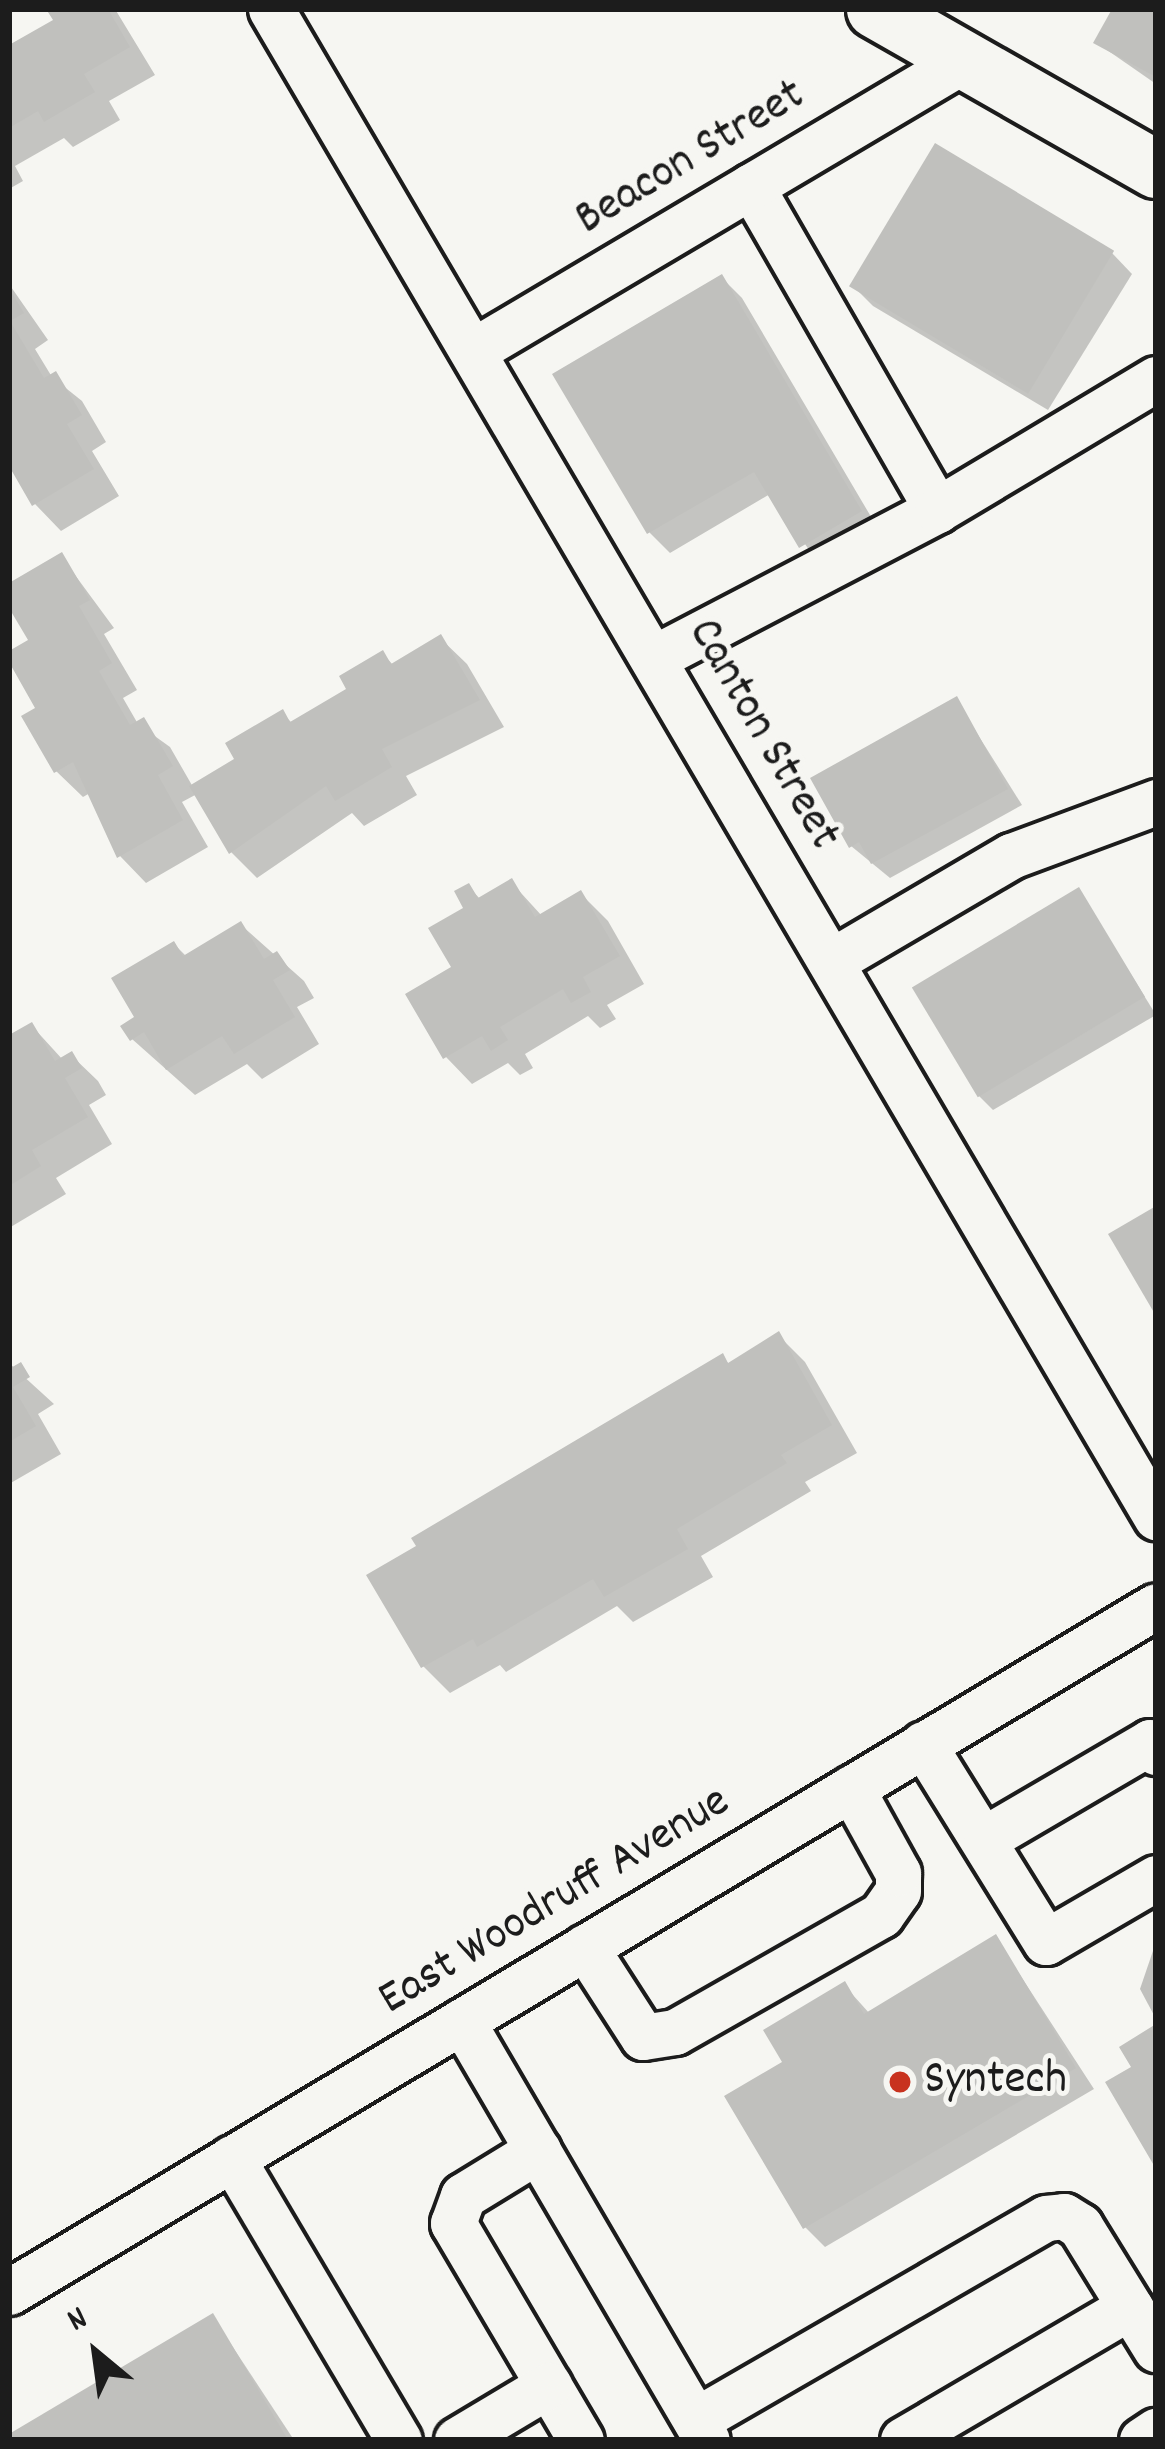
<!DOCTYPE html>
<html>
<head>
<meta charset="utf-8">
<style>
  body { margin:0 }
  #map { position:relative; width:1165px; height:2449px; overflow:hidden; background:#f6f6f2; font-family:Dekko,sans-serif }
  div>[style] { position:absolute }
  .shadow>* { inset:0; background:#0003 }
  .building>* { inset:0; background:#c0c0bd; transform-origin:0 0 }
  .roads { filter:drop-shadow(3px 0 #1c1c1c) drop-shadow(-3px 0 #1c1c1c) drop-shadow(0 3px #1c1c1c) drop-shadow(0 -3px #1c1c1c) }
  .minor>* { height:45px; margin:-22.5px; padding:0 22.5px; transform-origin:22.5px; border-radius:22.5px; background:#f6f6f2 }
  .major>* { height:57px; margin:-28.5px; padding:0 28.5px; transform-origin:28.5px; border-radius:28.5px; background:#f6f6f2 }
  .dots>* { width:33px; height:33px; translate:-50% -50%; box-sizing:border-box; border:6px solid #f6f6f2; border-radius:50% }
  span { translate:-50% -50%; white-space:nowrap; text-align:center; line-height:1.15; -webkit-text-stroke:10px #f6f6f2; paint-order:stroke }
  .street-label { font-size:48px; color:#1c1c1c }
  .poi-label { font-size:48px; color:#1c1c1c }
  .left { translate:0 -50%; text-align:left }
  .frame { position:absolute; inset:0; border:12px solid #1c1c1c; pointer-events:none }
  .north { position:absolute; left:36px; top:2293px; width:120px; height:120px; -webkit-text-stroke:9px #f6f6f2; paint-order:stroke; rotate:331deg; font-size:33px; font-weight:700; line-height:48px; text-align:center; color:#1c1c1c }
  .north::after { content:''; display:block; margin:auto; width:42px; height:54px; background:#1c1c1c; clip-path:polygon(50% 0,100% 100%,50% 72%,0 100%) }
</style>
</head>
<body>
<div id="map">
  <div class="shadow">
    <i style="clip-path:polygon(54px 9px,115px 9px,155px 75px,109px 101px,120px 120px,73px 147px,64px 138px,15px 166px,23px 181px,9px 189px,9px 49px,57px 21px)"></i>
    <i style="clip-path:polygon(1116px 9px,1156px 9px,1156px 84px,1097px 43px)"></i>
    <i style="clip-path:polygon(1112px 253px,1132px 274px,1048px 410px,873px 306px,853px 286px)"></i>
    <i style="clip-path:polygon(722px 278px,742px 298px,880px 532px,821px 567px,770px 494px,670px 553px,650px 533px,557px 375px)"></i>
    <i style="clip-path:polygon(9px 284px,48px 340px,35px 349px,52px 377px,82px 401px,106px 442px,92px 451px,119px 496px,61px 531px,35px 504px,9px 452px)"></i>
    <i style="clip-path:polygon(61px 556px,114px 628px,104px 634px,137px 690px,123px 698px,138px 724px,170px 747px,193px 787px,238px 760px,282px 713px,293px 724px,350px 690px,383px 654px,394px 666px,440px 638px,467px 664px,504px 727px,406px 776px,417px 795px,364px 826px,352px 813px,257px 878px,231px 852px,197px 794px,182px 802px,208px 847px,146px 883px,120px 856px,90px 793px,83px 797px,56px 771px,40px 709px,9px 656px,32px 641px,9px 602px,9px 586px)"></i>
    <i style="clip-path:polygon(956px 700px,1022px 805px,890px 878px,851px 846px)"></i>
    <i style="clip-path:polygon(511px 882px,542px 916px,581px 894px,608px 921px,644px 984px,607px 1005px,616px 1019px,600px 1028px,588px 1016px,525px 1054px,533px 1068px,520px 1075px,508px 1063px,472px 1084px,446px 1057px,468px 886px,481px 900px)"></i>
    <i style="clip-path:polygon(1079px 890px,1156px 1015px,993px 1110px,977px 1094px)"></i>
    <i style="clip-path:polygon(241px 925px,304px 981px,314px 998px,297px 1007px,319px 1044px,262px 1079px,247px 1064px,195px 1095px,132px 1039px,174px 944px,187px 957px)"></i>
    <i style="clip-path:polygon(32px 1026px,63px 1060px,71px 1055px,98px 1081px,106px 1095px,89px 1105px,112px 1144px,56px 1178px,66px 1194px,9px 1228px,9px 1039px)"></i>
    <i style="clip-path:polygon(778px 1335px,805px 1362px,857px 1453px,805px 1482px,811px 1491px,701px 1556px,713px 1577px,633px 1622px,617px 1606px,506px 1672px,500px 1665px,450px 1693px,423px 1666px,722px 1357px,730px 1365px)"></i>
    <i style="clip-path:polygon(9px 1363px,54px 1404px,38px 1414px,61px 1454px,9px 1484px)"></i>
    <i style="clip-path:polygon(996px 1938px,1094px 2089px,825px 2247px,805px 2227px,844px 1985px,870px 2014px)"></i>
    <i style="clip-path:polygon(213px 2317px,294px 2440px,9px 2440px,9px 2437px)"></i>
  </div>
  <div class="building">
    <i style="clip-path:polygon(46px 9px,108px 9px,130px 47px,84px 74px,95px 92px,44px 122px,38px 111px,9px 128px,9px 45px,53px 20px)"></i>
    <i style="clip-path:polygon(1112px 9px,1156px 9px,1156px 77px,1093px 43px)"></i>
    <i style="left:935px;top:143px;width:209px;height:167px;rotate:31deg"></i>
    <i style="clip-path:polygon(722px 274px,862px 511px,799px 548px,754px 472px,647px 534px,552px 374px)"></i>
    <i style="clip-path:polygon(9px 288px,24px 313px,10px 321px,44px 378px,56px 371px,82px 415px,67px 424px,94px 469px,32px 506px,9px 466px)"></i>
    <i style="clip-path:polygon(62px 552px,90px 600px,79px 606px,112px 663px,99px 671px,130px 725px,144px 717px,173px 766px,158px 775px,183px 820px,117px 858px,73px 762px,54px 773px,21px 716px,35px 708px,9px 662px,9px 651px,28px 640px,9px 608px,9px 583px)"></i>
    <i style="clip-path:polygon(441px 634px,480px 700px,382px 749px,392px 767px,335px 801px,326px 786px,229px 854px,189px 786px,234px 759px,225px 743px,283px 709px,290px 722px,346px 689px,339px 676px,383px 650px,391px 664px)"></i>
    <i style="clip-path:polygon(957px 696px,1008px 789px,871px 864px,859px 842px,849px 848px,810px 778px)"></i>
    <i style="clip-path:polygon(512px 878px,535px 917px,581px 890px,620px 956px,583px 977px,591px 992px,571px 1003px,563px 989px,500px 1027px,508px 1040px,491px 1051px,482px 1036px,443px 1059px,405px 994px,451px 967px,428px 928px,463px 908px,454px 891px,469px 883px,478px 898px)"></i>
    <i style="left:1079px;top:887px;width:128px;height:195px;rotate:59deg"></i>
    <i style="clip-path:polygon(241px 921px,264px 959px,277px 951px,290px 970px,273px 980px,295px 1017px,234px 1054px,222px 1036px,166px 1070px,144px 1032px,130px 1041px,120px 1026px,134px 1017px,111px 978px,174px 941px,183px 956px)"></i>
    <i style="clip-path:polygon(32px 1022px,55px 1061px,72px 1051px,82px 1068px,65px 1078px,88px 1117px,32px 1150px,41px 1166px,9px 1186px,9px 1035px)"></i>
    <i style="clip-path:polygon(1156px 1206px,1156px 1316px,1108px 1234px)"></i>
    <i style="clip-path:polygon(779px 1331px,832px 1425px,781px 1455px,787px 1463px,677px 1529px,688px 1549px,604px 1597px,593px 1579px,477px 1647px,473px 1639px,421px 1668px,366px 1575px,416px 1546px,411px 1538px,723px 1353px,728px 1363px)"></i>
    <i style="clip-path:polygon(21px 1362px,30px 1377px,13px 1387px,36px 1426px,9px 1442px,9px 1369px)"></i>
    <i style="clip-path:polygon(996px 1934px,1076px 2068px,803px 2229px,724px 2096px,782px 2062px,763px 2030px,845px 1981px,864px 2014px)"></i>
    <i style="clip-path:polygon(1156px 1942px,1156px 2019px,1140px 1989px)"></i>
    <i style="clip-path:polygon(1156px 2024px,1156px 2169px,1105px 2082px,1131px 2067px,1119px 2047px)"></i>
    <i style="clip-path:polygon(213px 2313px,288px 2440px,9px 2440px,9px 2434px)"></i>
  </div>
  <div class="roads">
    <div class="minor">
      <i style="left:271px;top:9px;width:1749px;rotate:59.59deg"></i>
      <i style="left:751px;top:186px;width:374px;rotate:60.1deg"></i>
      <i style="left:473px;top:351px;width:571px;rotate:-30.65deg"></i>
      <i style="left:654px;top:658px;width:319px;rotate:-27.6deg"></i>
      <i style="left:937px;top:510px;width:255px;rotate:-30.9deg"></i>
      <i style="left:832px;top:961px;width:208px;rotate:-30.4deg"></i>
      <i style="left:1011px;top:856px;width:155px;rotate:-20.4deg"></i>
      <i style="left:923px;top:1744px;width:233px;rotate:58.2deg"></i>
      <i style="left:1046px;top:1942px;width:127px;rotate:-30.2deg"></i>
      <i style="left:986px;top:1838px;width:190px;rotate:-30.3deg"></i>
      <i style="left:1150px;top:1742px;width:12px;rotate:59deg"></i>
      <i style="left:585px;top:1947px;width:107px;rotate:57.2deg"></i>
      <i style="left:643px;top:2037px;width:32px;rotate:-9deg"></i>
      <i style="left:675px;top:2032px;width:237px;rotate:-29.6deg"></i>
      <i style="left:881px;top:1915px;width:29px;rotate:-55deg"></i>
      <i style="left:898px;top:1891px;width:18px;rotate:-90deg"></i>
      <i style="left:898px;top:1873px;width:97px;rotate:-118.9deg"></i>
      <i style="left:462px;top:2021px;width:485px;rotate:59.7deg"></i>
      <i style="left:538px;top:2150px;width:88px;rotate:148.5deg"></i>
      <i style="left:463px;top:2196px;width:29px;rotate:110deg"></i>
      <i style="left:453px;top:2223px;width:252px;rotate:59.5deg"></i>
      <i style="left:232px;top:2158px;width:328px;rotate:59.4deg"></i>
      <i style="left:9px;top:2292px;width:1336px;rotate:-30.88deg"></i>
      <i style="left:696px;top:2420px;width:404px;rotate:-30deg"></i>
      <i style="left:1046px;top:2218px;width:18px;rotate:-6deg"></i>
      <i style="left:1064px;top:2216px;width:19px;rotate:32deg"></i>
      <i style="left:1080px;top:2226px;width:145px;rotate:58.3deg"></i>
      <i style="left:457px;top:2440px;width:107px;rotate:-30.9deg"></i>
      <i style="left:903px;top:2440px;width:263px;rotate:-30.4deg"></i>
      <i style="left:1142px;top:2440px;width:17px;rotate:-33deg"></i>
    </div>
    <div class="major">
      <i style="left:875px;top:9px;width:323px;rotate:29.7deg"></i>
    </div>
  </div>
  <div class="dots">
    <i style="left:900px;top:2082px;background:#c8321e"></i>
  </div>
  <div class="street-label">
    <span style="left:691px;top:159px;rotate:-31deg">Beacon Street</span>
    <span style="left:762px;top:735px;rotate:60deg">Canton Street</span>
    <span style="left:555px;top:1902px;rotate:-31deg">East Woodruff Avenue</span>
  </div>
  <div class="poi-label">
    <span class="left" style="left:924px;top:2082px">Syntech</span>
  </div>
  <div class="frame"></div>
  <div class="north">N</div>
</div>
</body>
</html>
